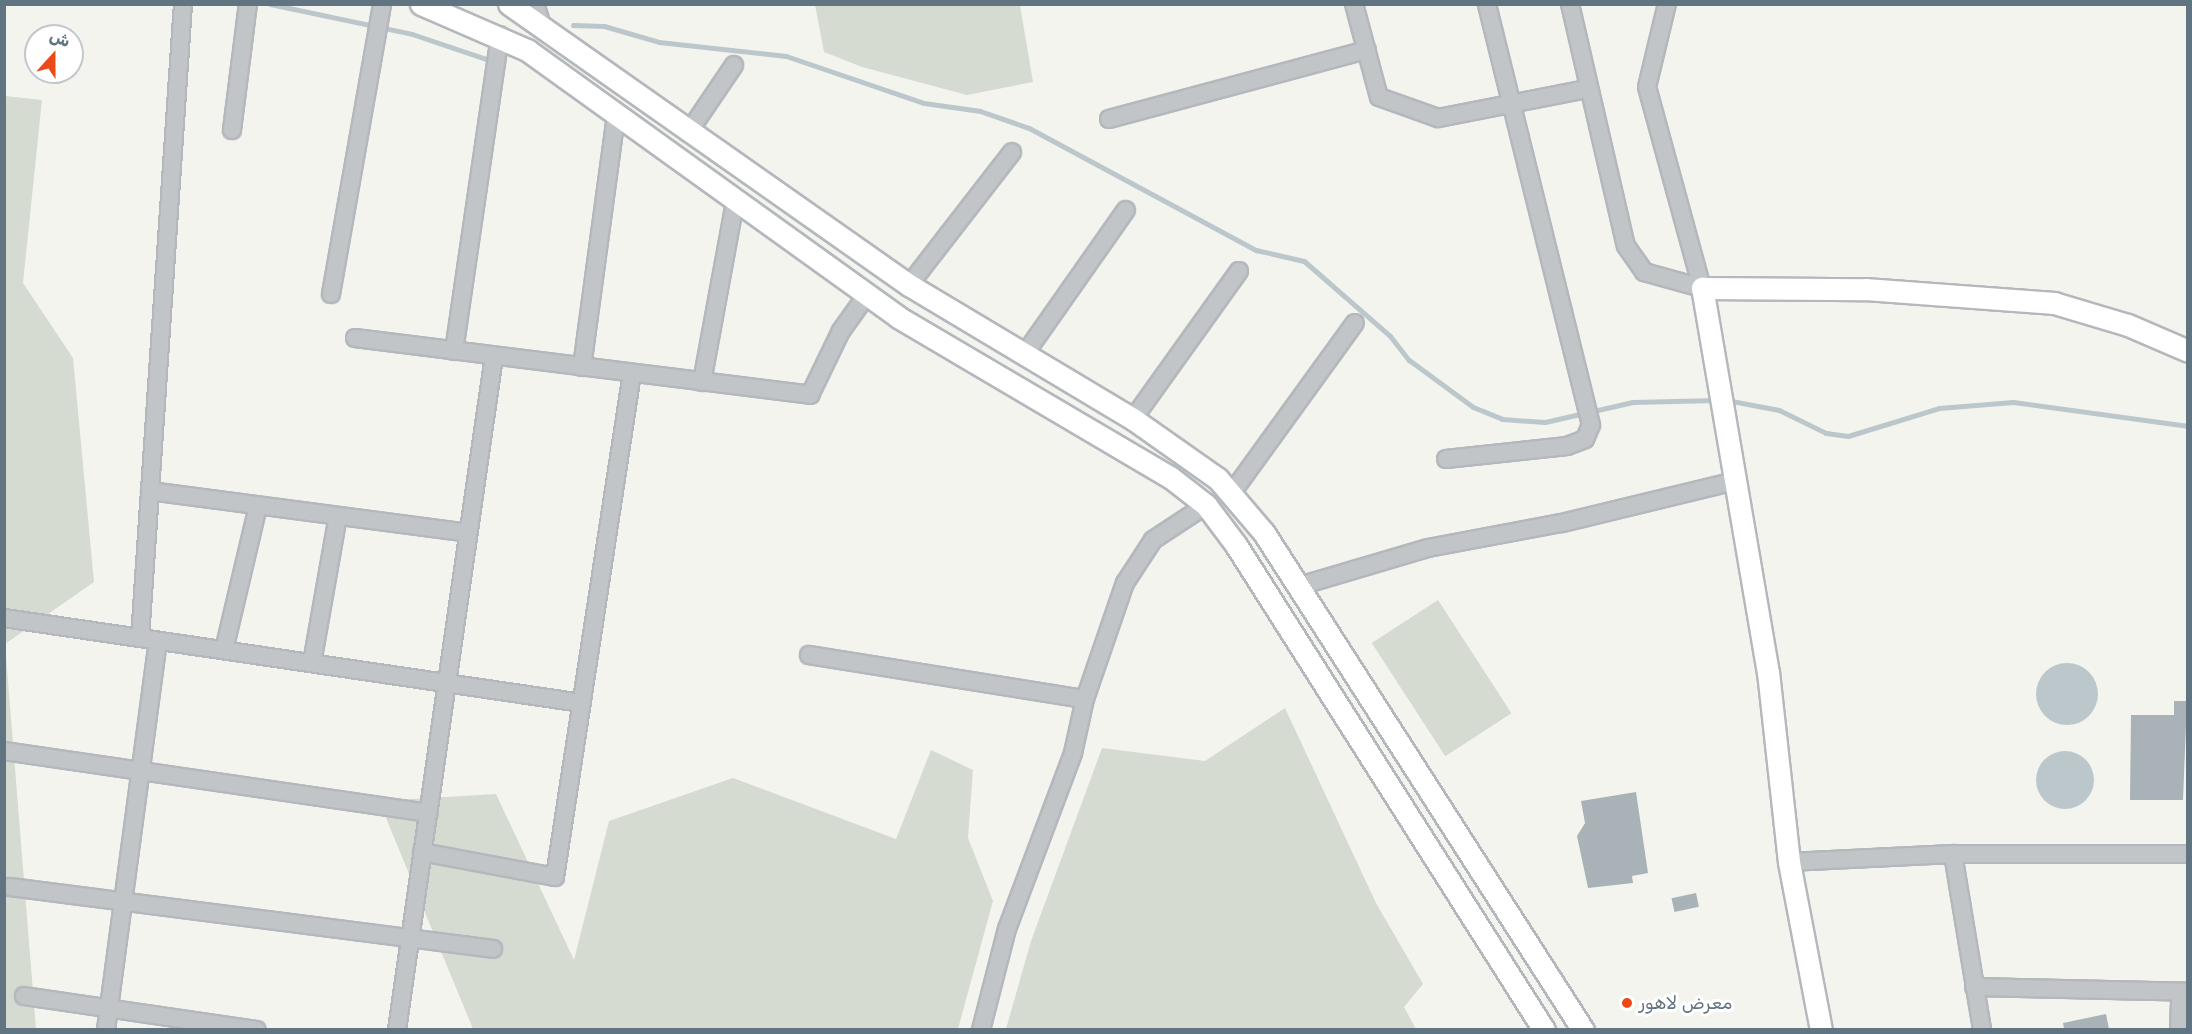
<!DOCTYPE html>
<html>
<head>
<meta charset="utf-8">
<style>
  body { margin:0 }
  #map { position:relative; width:2192px; height:1034px; overflow:hidden; background:#f4f4ef; font-family:Rubik,Vazirmatn,sans-serif }
  div>[style] { position:absolute }
  .green>* { inset:0; background:#d5dbd0; transform-origin:0 0 }
  .water>* { inset:0; background:#bcc7cc }
  .round { border-radius:50% }
  .stream>* { height:5px; margin:-2.5px; padding:0 2.5px; transform-origin:2.5px; border-radius:2.5px; background:#bcc7cc }
  .building>* { inset:0; background:#a9b2b6; transform-origin:0 0 }
  .roads { filter:drop-shadow(2px 0 #b4b8bc) drop-shadow(-2px 0 #b4b8bc) drop-shadow(0 2px #b4b8bc) drop-shadow(0 -2px #b4b8bc) }
  .minor>* { height:16px; margin:-8px; padding:0 8px; transform-origin:8px; border-radius:8px; background:#c1c5c8 }
  .major>* { height:21px; margin:-10.5px; padding:0 10.5px; transform-origin:10.5px; border-radius:10.5px; background:#fff }
  .dots>* { width:16px; height:16px; translate:-50% -50%; box-sizing:border-box; border:3px solid #fff; border-radius:50% }
  span { translate:-50% -50%; white-space:nowrap; text-align:center; line-height:1.15; -webkit-text-stroke:6px #fff; paint-order:stroke }
  .poi-label { font-size:18px; color:#617482 }
  .left { translate:0 -50%; text-align:left }
  .frame { position:absolute; inset:0; border:6px solid #617482; pointer-events:none }
  .north { position:absolute; left:24px; top:24px; width:60px; height:60px; box-sizing:border-box; background:#fff; border:2px solid #c0c7cd; border-radius:50%; rotate:21deg; font-size:16px; font-weight:700; line-height:24px; text-align:center; color:#617482 }
  .north::after { content:''; display:block; margin:auto; width:21px; height:27px; background:#ec4818; clip-path:polygon(50% 0,100% 100%,50% 72%,0 100%) }
</style>
</head>
<body>
<div id="map">
  <div class="green">
    <i style="clip-path:polygon(815px 5px,1020px 5px,1033px 82px,967px 95px,862px 67px,824px 52px)"></i>
    <i style="clip-path:polygon(5px 96px,42px 100px,23px 283px,73px 358px,94px 582px,5px 644px,36px 1029px,5px 1030px)"></i>
    <i style="left:1438px;top:600px;width:135px;height:79px;rotate:57deg"></i>
    <i style="clip-path:polygon(1285px 708px,1376px 903px,1423px 984px,1404px 1007px,1416px 1029px,1006px 1029px,1031px 941px,1102px 748px,1205px 761px)"></i>
    <i style="clip-path:polygon(931px 750px,973px 770px,968px 838px,993px 901px,958px 1029px,473px 1029px,379px 801px,496px 794px,574px 960px,609px 821px,733px 778px,896px 839px)"></i>
  </div>
  <div class="water">
    <i class="round" style="left:2036px;top:663px;width:62px;height:62px"></i>
    <i class="round" style="left:2036px;top:751px;width:58px;height:58px"></i>
  </div>
  <div class="stream">
    <i style="left:270px;top:4px;width:145px;rotate:11.9deg"></i>
    <i style="left:412px;top:34px;width:81px;rotate:18.7deg"></i>
    <i style="left:573px;top:25px;width:31px;rotate:2deg"></i>
    <i style="left:604px;top:26px;width:57px;rotate:16.2deg"></i>
    <i style="left:659px;top:42px;width:128px;rotate:6.3deg"></i>
    <i style="left:786px;top:56px;width:146px;rotate:18.8deg"></i>
    <i style="left:924px;top:103px;width:57px;rotate:8.1deg"></i>
    <i style="left:980px;top:111px;width:52px;rotate:19.1deg"></i>
    <i style="left:1029px;top:128px;width:258px;rotate:28.3deg"></i>
    <i style="left:1256px;top:250px;width:49px;rotate:12.9deg"></i>
    <i style="left:1304px;top:261px;width:114px;rotate:41.1deg"></i>
    <i style="left:1390px;top:336px;width:31px;rotate:52deg"></i>
    <i style="left:1409px;top:360px;width:79px;rotate:36.3deg"></i>
    <i style="left:1473px;top:407px;width:31px;rotate:22deg"></i>
    <i style="left:1502px;top:419px;width:43px;rotate:4deg"></i>
    <i style="left:1545px;top:422px;width:90px;rotate:-12.8deg"></i>
    <i style="left:1633px;top:402px;width:84px;rotate:-1.4deg"></i>
    <i style="left:1726px;top:400px;width:54px;rotate:10.7deg"></i>
    <i style="left:1779px;top:410px;width:52px;rotate:26.1deg"></i>
    <i style="left:1826px;top:433px;width:22px;rotate:8deg"></i>
    <i style="left:1848px;top:436px;width:95px;rotate:-17.1deg"></i>
    <i style="left:1939px;top:408px;width:74px;rotate:-4.6deg"></i>
    <i style="left:2013px;top:402px;width:177px;rotate:7.8deg"></i>
  </div>
  <div class="building">
    <i style="clip-path:polygon(2174px 701px,2187px 701px,2183px 800px,2130px 800px,2131px 715px,2174px 715px)"></i>
    <i style="clip-path:polygon(1636px 792px,1648px 873px,1632px 876px,1633px 883px,1588px 888px,1577px 836px,1585px 823px,1581px 801px)"></i>
    <i style="left:1696px;top:893px;width:14px;height:25px;rotate:78deg"></i>
    <i style="clip-path:polygon(2106px 1014px,2109px 1029px,2064px 1029px,2063px 1023px)"></i>
  </div>
  <div class="roads">
    <div class="minor">
      <i style="left:535px;top:4px;width:19px;rotate:72deg"></i>
      <i style="left:1354px;top:4px;width:96px;rotate:75deg"></i>
      <i style="left:1379px;top:97px;width:63px;rotate:19.6deg"></i>
      <i style="left:1438px;top:118px;width:152px;rotate:-11deg"></i>
      <i style="left:1570px;top:4px;width:248px;rotate:77deg"></i>
      <i style="left:1626px;top:246px;width:32px;rotate:55deg"></i>
      <i style="left:1644px;top:272px;width:60px;rotate:15.4deg"></i>
      <i style="left:1702px;top:288px;width:208px;rotate:-105.3deg"></i>
      <i style="left:1647px;top:87px;width:85px;rotate:-76.5deg"></i>
      <i style="left:1109px;top:119px;width:267px;rotate:-15deg"></i>
      <i style="left:232px;top:130px;width:127px;rotate:-82.8deg"></i>
      <i style="left:688px;top:133px;width:82px;rotate:-55.9deg"></i>
      <i style="left:909px;top:285px;width:168px;rotate:-52.2deg"></i>
      <i style="left:331px;top:294px;width:294px;rotate:-80deg"></i>
      <i style="left:355px;top:338px;width:459px;rotate:7.1deg"></i>
      <i style="left:810px;top:395px;width:71px;rotate:-64.2deg"></i>
      <i style="left:841px;top:331px;width:43px;rotate:-54.5deg"></i>
      <i style="left:454px;top:351px;width:319px;rotate:-81.7deg"></i>
      <i style="left:1024px;top:355px;width:177px;rotate:-54.9deg"></i>
      <i style="left:582px;top:367px;width:253px;rotate:-82.3deg"></i>
      <i style="left:702px;top:382px;width:183px;rotate:-79.6deg"></i>
      <i style="left:1133px;top:419px;width:182px;rotate:-54.4deg"></i>
      <i style="left:1446px;top:459px;width:122px;rotate:-6.1deg"></i>
      <i style="left:1567px;top:446px;width:19px;rotate:-21deg"></i>
      <i style="left:1585px;top:439px;width:15px;rotate:-67deg"></i>
      <i style="left:1591px;top:425px;width:434px;rotate:-103.9deg"></i>
      <i style="left:150px;top:491px;width:321px;rotate:7.5deg"></i>
      <i style="left:1231px;top:494px;width:211px;rotate:-54.1deg"></i>
      <i style="left:1296px;top:587px;width:138px;rotate:-16.5deg"></i>
      <i style="left:1428px;top:548px;width:136px;rotate:-10.6deg"></i>
      <i style="left:1562px;top:523px;width:179px;rotate:-13.6deg"></i>
      <i style="left:4px;top:618px;width:584px;rotate:8.37deg"></i>
      <i style="left:140px;top:638px;width:635px;rotate:-86.12deg"></i>
      <i style="left:224px;top:650px;width:148px;rotate:-76.7deg"></i>
      <i style="left:809px;top:655px;width:279px;rotate:9.1deg"></i>
      <i style="left:312px;top:663px;width:149px;rotate:-80deg"></i>
      <i style="left:4px;top:751px;width:429px;rotate:8.3deg"></i>
      <i style="left:422px;top:852px;width:135px;rotate:10.6deg"></i>
      <i style="left:555px;top:877px;width:510px;rotate:-81.31deg"></i>
      <i style="left:1953px;top:854px;width:178px;rotate:80.6deg"></i>
      <i style="left:1789px;top:862px;width:164px;rotate:-2.8deg"></i>
      <i style="left:1953px;top:854px;width:235px"></i>
      <i style="left:10px;top:887px;width:487px;rotate:7.3deg"></i>
      <i style="left:1974px;top:987px;width:214px;rotate:1.3deg"></i>
      <i style="left:24px;top:996px;width:235px;rotate:8.3deg"></i>
      <i style="left:106px;top:1030px;width:392px;rotate:-82.4deg"></i>
      <i style="left:397px;top:1030px;width:681px;rotate:-81.81deg"></i>
      <i style="left:981px;top:1030px;width:104px;rotate:-75.6deg"></i>
      <i style="left:1007px;top:929px;width:188px;rotate:-69.4deg"></i>
      <i style="left:1073px;top:753px;width:55px;rotate:-77.5deg"></i>
      <i style="left:1085px;top:699px;width:123px;rotate:-71deg"></i>
      <i style="left:1125px;top:583px;width:51px;rotate:-56.9deg"></i>
      <i style="left:1153px;top:540px;width:64px;rotate:-33.4deg"></i>
      <i style="left:2179px;top:1030px;width:38px;rotate:-88deg"></i>
    </div>
    <div class="major">
      <i style="left:421px;top:4px;width:116px;rotate:23.5deg"></i>
      <i style="left:527px;top:50px;width:457px;rotate:35.7deg"></i>
      <i style="left:898px;top:317px;width:316px;rotate:30.5deg"></i>
      <i style="left:1170px;top:477px;width:46px;rotate:37.9deg"></i>
      <i style="left:1206px;top:505px;width:50px;rotate:53.1deg"></i>
      <i style="left:1236px;top:545px;width:575px;rotate:57.58deg"></i>
      <i style="left:509px;top:4px;width:489px;rotate:35.1deg"></i>
      <i style="left:909px;top:285px;width:261px;rotate:30.9deg"></i>
      <i style="left:1133px;top:419px;width:104px;rotate:35.2deg"></i>
      <i style="left:1218px;top:479px;width:71px;rotate:49.6deg"></i>
      <i style="left:1264px;top:533px;width:591px;rotate:57.31deg"></i>
      <i style="left:1821px;top:1030px;width:171px;rotate:-100.8deg"></i>
      <i style="left:1789px;top:862px;width:190px;rotate:-96.3deg"></i>
      <i style="left:1768px;top:673px;width:391px;rotate:-99.7deg"></i>
      <i style="left:1702px;top:288px;width:163px;rotate:0.4deg"></i>
      <i style="left:1865px;top:289px;width:190px;rotate:4.2deg"></i>
      <i style="left:2054px;top:303px;width:77px;rotate:16.6deg"></i>
      <i style="left:2128px;top:325px;width:65px;rotate:23.4deg"></i>
    </div>
  </div>
  <div class="dots">
    <i style="left:1627px;top:1003px;background:#ec4818"></i>
  </div>
  <div class="poi-label">
    <span class="left" style="left:1639px;top:1003px">معرض لاهور</span>
  </div>
  <div class="frame"></div>
  <div class="north">ش</div>
</div>
</body>
</html>
